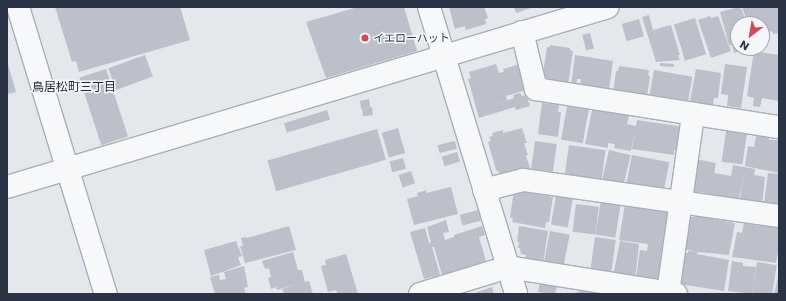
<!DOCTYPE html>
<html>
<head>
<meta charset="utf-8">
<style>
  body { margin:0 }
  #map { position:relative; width:786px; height:301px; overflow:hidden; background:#e4e7ec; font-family:Poppins,"Noto Sans JP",sans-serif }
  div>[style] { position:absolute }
  .building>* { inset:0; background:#bbc0ca; transform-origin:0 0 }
  .roads { filter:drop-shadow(1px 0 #a9aeb7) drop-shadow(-1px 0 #a9aeb7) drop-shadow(0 1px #a9aeb7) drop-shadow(0 -1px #a9aeb7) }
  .minor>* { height:22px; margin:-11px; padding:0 11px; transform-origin:11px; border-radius:11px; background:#f7f8fa }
  .dots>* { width:11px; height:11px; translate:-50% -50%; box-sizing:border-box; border:2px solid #f4f6f9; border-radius:50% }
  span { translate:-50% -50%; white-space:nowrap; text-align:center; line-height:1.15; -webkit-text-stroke:3px #f4f6f9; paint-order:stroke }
  .poi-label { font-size:11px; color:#2b3445 }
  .left { translate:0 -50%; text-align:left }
  .neighbourhood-label { font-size:12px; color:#1d2536 }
  .frame { position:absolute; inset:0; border:8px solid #2b3445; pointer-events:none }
  .north { position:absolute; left:730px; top:16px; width:40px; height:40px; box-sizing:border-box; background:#f4f6f9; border:1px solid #a4a8b1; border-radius:50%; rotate:211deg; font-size:11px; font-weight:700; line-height:16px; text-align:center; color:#2b3445 }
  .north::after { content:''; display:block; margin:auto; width:14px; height:18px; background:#d1495b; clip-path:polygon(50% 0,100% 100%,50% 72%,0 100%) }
</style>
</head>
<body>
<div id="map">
  <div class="building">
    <i style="clip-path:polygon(55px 7px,180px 7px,190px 40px,79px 72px,76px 61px,72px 62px)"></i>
    <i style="clip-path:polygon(358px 7px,404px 7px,417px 51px,326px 78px,306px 22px)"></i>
    <i style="clip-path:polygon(449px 7px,484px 7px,488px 18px,485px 19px,486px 24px,466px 30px,465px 26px,455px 29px)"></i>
    <i style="clip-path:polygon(514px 7px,534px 7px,516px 13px)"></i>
    <i style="clip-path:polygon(739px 7px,740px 9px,742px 9px,746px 24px,738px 24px,738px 48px,743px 48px,744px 50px,734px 53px,732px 45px,729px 45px,720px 12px)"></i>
    <i style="clip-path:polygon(742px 7px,765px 7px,769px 19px,765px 7px,779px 7px,779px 33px,773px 34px,772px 31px,762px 34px,762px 24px,748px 24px)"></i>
    <i style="clip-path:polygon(649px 15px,653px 30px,671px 25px,680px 55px,678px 55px,680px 60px,656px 62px,642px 17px)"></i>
    <i style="clip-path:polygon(710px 16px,711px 18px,718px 16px,731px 51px,711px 58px,698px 20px)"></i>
    <i style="left:695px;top:18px;width:38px;height:22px;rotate:73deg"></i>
    <i style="left:639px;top:19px;width:18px;height:18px;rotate:74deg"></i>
    <i style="left:590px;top:33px;width:16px;height:8px;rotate:76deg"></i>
    <i style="clip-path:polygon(550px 45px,570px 48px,570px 50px,573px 51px,568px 85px,542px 79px,547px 47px,550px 47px)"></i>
    <i style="clip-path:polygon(754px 51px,779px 55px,779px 101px,762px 98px,760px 107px,753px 106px,754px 98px,747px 96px)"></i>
    <i style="left:145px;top:55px;width:23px;height:39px;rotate:70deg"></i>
    <i style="clip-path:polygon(575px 55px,613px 61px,609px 90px,580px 86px,581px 79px,577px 79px,576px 87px,571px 86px)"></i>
    <i style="clip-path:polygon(7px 61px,16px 92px,7px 94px)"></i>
    <i style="left:660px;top:63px;width:14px;height:3px;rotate:4deg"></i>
    <i style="clip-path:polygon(496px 64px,499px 73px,504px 72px,503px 69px,517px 65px,520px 66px,526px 90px,506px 96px,507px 100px,493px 105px,514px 98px,513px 95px,520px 93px,522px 96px,526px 95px,530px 106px,516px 110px,515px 107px,479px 118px,468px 79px,471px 78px,469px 72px)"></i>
    <i style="clip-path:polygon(725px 64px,747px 67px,741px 108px,727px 106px,728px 95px,721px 94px)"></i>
    <i style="clip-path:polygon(619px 66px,649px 70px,648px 75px,650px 76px,647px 97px,613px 92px,616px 71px,618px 71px)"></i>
    <i style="left:106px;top:69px;width:71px;height:28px;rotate:72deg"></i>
    <i style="clip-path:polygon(696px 69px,721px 73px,718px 98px,714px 98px,713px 105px,690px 102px)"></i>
    <i style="left:654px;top:70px;width:39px;height:26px;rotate:10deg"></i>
    <i style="clip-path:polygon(369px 99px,370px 107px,361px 109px,360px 101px)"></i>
    <i style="clip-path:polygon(542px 103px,559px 105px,558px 112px,561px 112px,558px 137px,538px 134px)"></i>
    <i style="left:567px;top:106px;width:22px;height:34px;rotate:10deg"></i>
    <i style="clip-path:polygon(593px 106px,609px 108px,608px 113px,613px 113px,614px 110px,630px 112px,627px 124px,636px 126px,637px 120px,684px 127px,677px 151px,674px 150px,674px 155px,632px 149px,635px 129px,631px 151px,614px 148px,615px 144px,608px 143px,608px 148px,585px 144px)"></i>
    <i style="left:372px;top:107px;width:8px;height:10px;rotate:83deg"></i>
    <i style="left:327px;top:110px;width:10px;height:45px;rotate:73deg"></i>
    <i style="left:398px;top:128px;width:26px;height:17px;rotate:74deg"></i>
    <i style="clip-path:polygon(522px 128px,527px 143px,524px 143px,528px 155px,526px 155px,530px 169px,504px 176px,496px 170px,488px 142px,491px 141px,489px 137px,493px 136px,492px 133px,503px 130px,503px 133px)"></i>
    <i style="left:377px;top:129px;width:32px;height:114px;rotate:74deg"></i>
    <i style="left:726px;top:131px;width:21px;height:31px;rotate:8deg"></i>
    <i style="clip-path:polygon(757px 131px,770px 133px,769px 140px,779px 140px,779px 173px,745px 166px,748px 146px,754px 147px)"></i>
    <i style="left:455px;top:141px;width:8px;height:18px;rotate:76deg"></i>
    <i style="left:535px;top:141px;width:22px;height:28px;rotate:8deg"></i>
    <i style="left:569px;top:145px;width:37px;height:30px;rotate:8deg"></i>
    <i style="left:609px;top:150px;width:22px;height:35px;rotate:13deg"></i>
    <i style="left:457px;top:152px;width:10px;height:16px;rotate:73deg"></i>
    <i style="left:632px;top:155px;width:38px;height:31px;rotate:11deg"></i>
    <i style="left:403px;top:158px;width:11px;height:14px;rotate:75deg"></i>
    <i style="clip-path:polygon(695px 159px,716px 163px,714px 173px,731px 176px,733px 165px,755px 169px,754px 175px,765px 177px,762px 207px,739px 204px,744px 174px,738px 204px,705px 198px,706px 193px,689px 191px)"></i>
    <i style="left:411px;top:171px;width:13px;height:13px;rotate:72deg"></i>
    <i style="clip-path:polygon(768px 173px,779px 174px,779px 205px,764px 203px)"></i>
    <i style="clip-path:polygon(451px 187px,458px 214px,414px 225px,407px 199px,418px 196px,417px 193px,426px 190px,426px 193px)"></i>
    <i style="clip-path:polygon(514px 190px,553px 197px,549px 222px,546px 222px,545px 228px,512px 222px,513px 218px,510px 218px)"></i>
    <i style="left:556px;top:196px;width:17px;height:29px;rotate:10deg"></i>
    <i style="left:601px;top:200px;width:20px;height:35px;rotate:9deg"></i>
    <i style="left:576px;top:204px;width:23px;height:28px;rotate:7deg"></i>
    <i style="clip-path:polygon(625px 205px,669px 210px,664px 264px,660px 263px,658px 283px,636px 278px,640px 250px,647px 251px,648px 244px,619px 240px)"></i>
    <i style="left:478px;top:210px;width:11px;height:19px;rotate:75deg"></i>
    <i style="clip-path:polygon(696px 213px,713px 216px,713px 219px,735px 223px,729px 255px,698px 252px,697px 254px,729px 260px,724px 291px,679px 284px,684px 253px,688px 253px,688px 251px,696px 252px,685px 249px,691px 217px,696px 217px)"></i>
    <i style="clip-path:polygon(446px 220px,449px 232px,443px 233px,445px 240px,454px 237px,454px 235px,482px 226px,485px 235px,479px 237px,486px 261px,442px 275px,434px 247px,432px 247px,440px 275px,424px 279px,410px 232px,425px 228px,429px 243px,431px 242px,427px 227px)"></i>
    <i style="clip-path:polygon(744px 223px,760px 226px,760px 223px,779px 227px,779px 246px,776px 263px,732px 257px,737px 232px,742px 233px)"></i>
    <i style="clip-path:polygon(289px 226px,296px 250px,245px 263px,240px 246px,243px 246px,241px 238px,247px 237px,247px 238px)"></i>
    <i style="clip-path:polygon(519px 226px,548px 231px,543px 264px,525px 261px,526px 255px,521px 254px,520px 248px,518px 248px,519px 242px,517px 242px)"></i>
    <i style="left:550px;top:231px;width:20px;height:33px;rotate:11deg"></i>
    <i style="left:595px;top:237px;width:21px;height:36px;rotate:8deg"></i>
    <i style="clip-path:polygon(236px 241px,242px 256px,238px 257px,241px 265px,211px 276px,204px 250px)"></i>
    <i style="clip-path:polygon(620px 241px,639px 244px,635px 280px,613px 276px)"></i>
    <i style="clip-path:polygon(293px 252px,298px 270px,302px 270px,305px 282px,309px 281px,313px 294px,284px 294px,282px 289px,300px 283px,277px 290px,276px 287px,271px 289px,268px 278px,271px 277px,269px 268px,265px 269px,262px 261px)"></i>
    <i style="clip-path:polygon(346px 254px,358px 294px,338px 294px,336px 290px,328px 292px,321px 266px,326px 265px,325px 260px)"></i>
    <i style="clip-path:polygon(732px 261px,743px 263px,743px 266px,756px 267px,752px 294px,728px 291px)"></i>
    <i style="left:757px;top:262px;width:20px;height:32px;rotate:9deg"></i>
    <i style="clip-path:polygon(244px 266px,248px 287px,244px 288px,246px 294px,215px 294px,210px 277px,219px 275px,220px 280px,226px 279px,224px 272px)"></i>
    <i style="clip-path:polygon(778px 277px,779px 294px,774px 294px,776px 286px)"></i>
    <i style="clip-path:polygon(540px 283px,557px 286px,555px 294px,538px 292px)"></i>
    <i style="clip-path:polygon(492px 287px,494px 294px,472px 294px)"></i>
    <i style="clip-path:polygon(590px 289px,592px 294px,572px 294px,584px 290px,584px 291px)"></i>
  </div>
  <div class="roads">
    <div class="minor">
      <i style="left:18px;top:7px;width:300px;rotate:73deg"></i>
      <i style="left:429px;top:7px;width:300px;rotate:73.1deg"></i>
      <i style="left:522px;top:32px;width:59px;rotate:76.2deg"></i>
      <i style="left:536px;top:89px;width:246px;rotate:8.9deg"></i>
      <i style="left:7px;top:187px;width:627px;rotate:-16.67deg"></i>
      <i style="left:484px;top:190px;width:40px;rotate:-14.4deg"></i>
      <i style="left:523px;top:180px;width:259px;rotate:8deg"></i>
      <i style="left:668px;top:293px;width:181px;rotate:-82deg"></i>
      <i style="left:420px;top:294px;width:92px;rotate:-17.1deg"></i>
      <i style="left:508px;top:267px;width:170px;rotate:9.1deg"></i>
    </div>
  </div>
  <div class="dots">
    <i style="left:365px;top:38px;background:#d1495b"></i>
  </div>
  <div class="poi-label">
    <span class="left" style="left:373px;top:38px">イエローハット</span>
  </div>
  <div class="neighbourhood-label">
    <span style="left:74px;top:87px">鳥居松町三丁目</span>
  </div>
  <div class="frame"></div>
  <div class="north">N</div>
</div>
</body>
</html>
